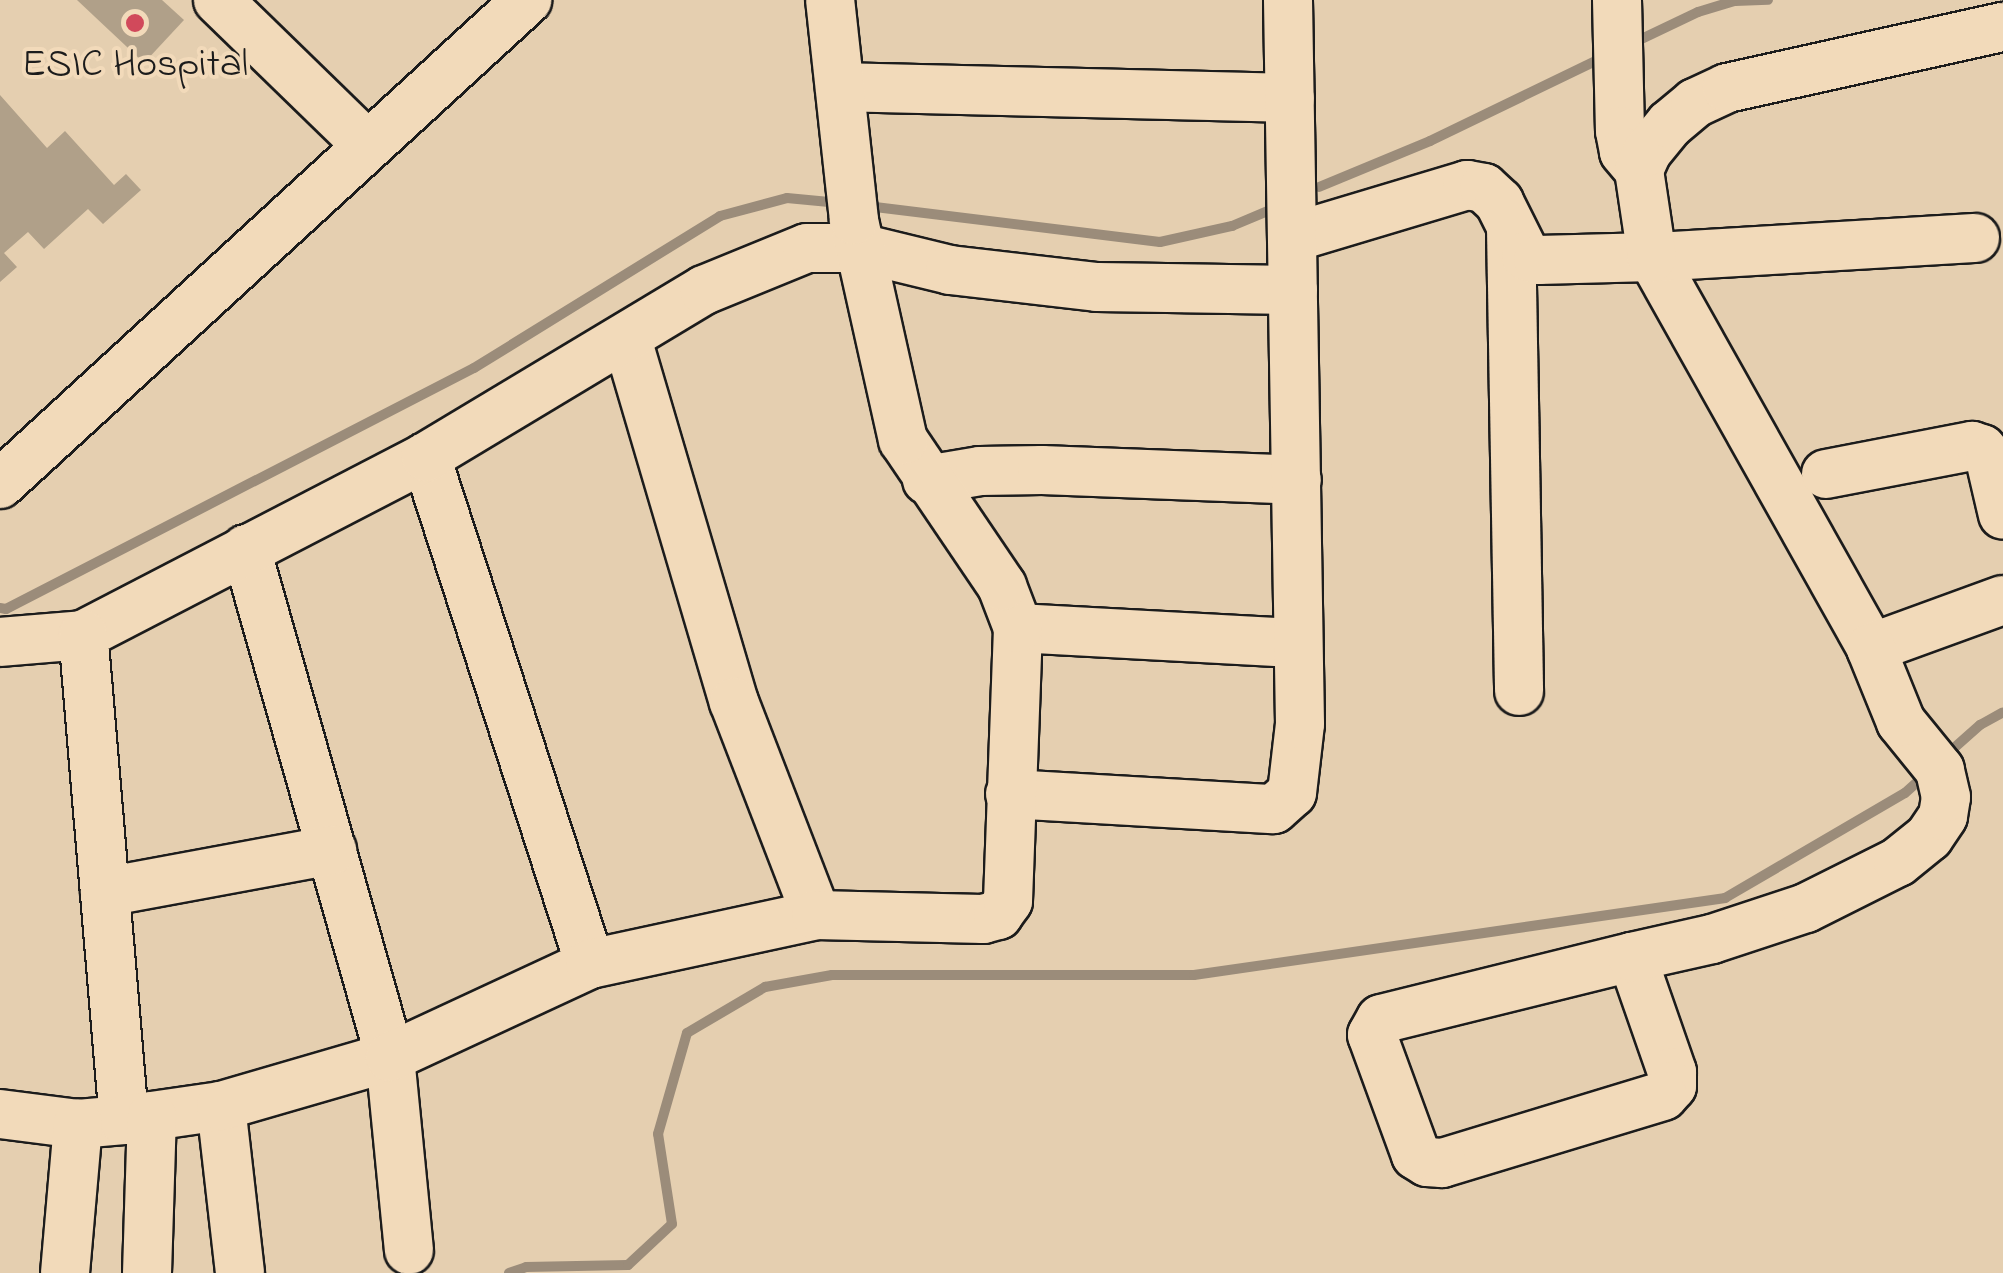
<!DOCTYPE html>
<html>
<head>
<meta charset="utf-8">
<style>
  body { margin:0 }
  #map { position:relative; width:2003px; height:1273px; overflow:hidden; background:#e5cfb0; font-family:"Indie Flower",sans-serif }
  div>[style] { position:absolute }
  .stream>* { height:10px; margin:-5px; padding:0 5px; transform-origin:5px; border-radius:5px; background:#9b8c7a }
  .building>* { inset:0; background:#b0a089 }
  .roads { filter:drop-shadow(2px 0 #1c1c1c) drop-shadow(-2px 0 #1c1c1c) drop-shadow(0 2px #1c1c1c) drop-shadow(0 -2px #1c1c1c) }
  .minor>* { height:48px; margin:-24px; padding:0 24px; transform-origin:24px; border-radius:24px; background:#f2daba }
  .dots>* { width:28px; height:28px; translate:-50% -50%; box-sizing:border-box; border:5px solid #f2daba; border-radius:50% }
  span { translate:-50% -50%; white-space:nowrap; text-align:center; line-height:1.15; -webkit-text-stroke:8px #f2daba; paint-order:stroke }
  .poi-label { font-size:40px; color:#1c1c1c }
</style>
</head>
<body>
<div id="map">
  <div class="stream">
    <i style="left:1633px;top:43px;width:72px;rotate:-25.5deg"></i>
    <i style="left:1698px;top:12px;width:39px;rotate:-17deg"></i>
    <i style="left:1735px;top:1px;width:33px;rotate:-2deg"></i>
    <i style="left:1319px;top:187px;width:120px;rotate:-22.5deg"></i>
    <i style="left:1430px;top:141px;width:193px;rotate:-25.8deg"></i>
    <i style="left:867px;top:206px;width:295px;rotate:7deg"></i>
    <i style="left:1160px;top:242px;width:74px;rotate:-12.5deg"></i>
    <i style="left:1232px;top:226px;width:41px;rotate:-22.8deg"></i>
    <i style="left:0;top:608px;width:6px;rotate:9deg"></i>
    <i style="left:6px;top:609px;width:526px;rotate:-27.25deg"></i>
    <i style="left:474px;top:368px;width:289px;rotate:-31.7deg"></i>
    <i style="left:720px;top:216px;width:69px;rotate:-15deg"></i>
    <i style="left:787px;top:198px;width:53px;rotate:5.4deg"></i>
    <i style="left:1945px;top:756px;width:47px;rotate:-41.5deg"></i>
    <i style="left:1980px;top:725px;width:26px;rotate:-29deg"></i>
    <i style="left:509px;top:1273px;width:18px;rotate:-19deg"></i>
    <i style="left:526px;top:1267px;width:102px;rotate:-1.1deg"></i>
    <i style="left:628px;top:1265px;width:60px;rotate:-43deg"></i>
    <i style="left:672px;top:1224px;width:91px;rotate:-98.8deg"></i>
    <i style="left:658px;top:1134px;width:105px;rotate:-74deg"></i>
    <i style="left:687px;top:1033px;width:91px;rotate:-30.5deg"></i>
    <i style="left:765px;top:987px;width:68px;rotate:-10.2deg"></i>
    <i style="left:832px;top:975px;width:362px"></i>
    <i style="left:1194px;top:975px;width:537px;rotate:-8.25deg"></i>
    <i style="left:1725px;top:898px;width:208px;rotate:-30.3deg"></i>
    <i style="left:1905px;top:793px;width:27px;rotate:-42deg"></i>
  </div>
  <div class="building">
    <i style="clip-path:polygon(77px 0,162px 0,184px 20px,144px 63px)"></i>
    <i style="clip-path:polygon(0 95px,47px 148px,65px 131px,114px 185px,126px 174px,141px 190px,103px 224px,88px 209px,44px 249px,28px 232px,4px 253px,17px 267px,0 282px)"></i>
  </div>
  <div class="roads">
    <div class="minor">
      <i style="left:218px;top:0;width:206px;rotate:44.2deg"></i>
      <i style="left:1617px;top:0;width:131px;rotate:88.7deg"></i>
      <i style="left:1620px;top:131px;width:21px;rotate:79deg"></i>
      <i style="left:1624px;top:152px;width:23px;rotate:50deg"></i>
      <i style="left:840px;top:87px;width:450px;rotate:1.4deg"></i>
      <i style="left:1511px;top:228px;width:463px;rotate:89deg"></i>
      <i style="left:1294px;top:237px;width:181px;rotate:-16.7deg"></i>
      <i style="left:1467px;top:185px;width:17px;rotate:10deg"></i>
      <i style="left:1484px;top:188px;width:21px;rotate:43deg"></i>
      <i style="left:1499px;top:202px;width:60px;rotate:63.4deg"></i>
      <i style="left:1526px;top:256px;width:13px;rotate:18deg"></i>
      <i style="left:1538px;top:260px;width:114px;rotate:-1.5deg"></i>
      <i style="left:1652px;top:257px;width:448px;rotate:60.7deg"></i>
      <i style="left:1871px;top:648px;width:140px;rotate:-20deg"></i>
      <i style="left:1975px;top:238px;width:324px;rotate:176.6deg"></i>
      <i style="left:1652px;top:257px;width:88px;rotate:-98.5deg"></i>
      <i style="left:1639px;top:170px;width:20px;rotate:-66deg"></i>
      <i style="left:1647px;top:152px;width:36px;rotate:-51deg"></i>
      <i style="left:1670px;top:124px;width:33px;rotate:-40deg"></i>
      <i style="left:1695px;top:103px;width:35px;rotate:-25deg"></i>
      <i style="left:1727px;top:88px;width:283px;rotate:-12.5deg"></i>
      <i style="left:627px;top:339px;width:378px;rotate:73.6deg"></i>
      <i style="left:734px;top:702px;width:228px;rotate:68.9deg"></i>
      <i style="left:426px;top:457px;width:533px;rotate:72.08deg"></i>
      <i style="left:1826px;top:474px;width:149px;rotate:-10.9deg"></i>
      <i style="left:1972px;top:446px;width:10px;rotate:17deg"></i>
      <i style="left:1982px;top:449px;width:13px;rotate:51deg"></i>
      <i style="left:1990px;top:459px;width:57px;rotate:76.9deg"></i>
      <i style="left:927px;top:480px;width:54px;rotate:-9.6deg"></i>
      <i style="left:980px;top:471px;width:62px;rotate:-0.9deg"></i>
      <i style="left:1042px;top:470px;width:255px;rotate:2.2deg"></i>
      <i style="left:0;top:484px;width:716px;rotate:-42.56deg"></i>
      <i style="left:246px;top:549px;width:528px;rotate:74.17deg"></i>
      <i style="left:390px;top:1057px;width:194px;rotate:84.4deg"></i>
      <i style="left:1018px;top:628px;width:280px;rotate:3.1deg"></i>
      <i style="left:0;top:642px;width:83px;rotate:-4.8deg"></i>
      <i style="left:83px;top:635px;width:386px;rotate:-27.4deg"></i>
      <i style="left:426px;top:457px;width:324px;rotate:-31deg"></i>
      <i style="left:704px;top:290px;width:111px;rotate:-22.2deg"></i>
      <i style="left:807px;top:248px;width:53px"></i>
      <i style="left:860px;top:248px;width:93px;rotate:13.7deg"></i>
      <i style="left:950px;top:270px;width:148px;rotate:6.6deg"></i>
      <i style="left:1097px;top:287px;width:196px;rotate:0.9deg"></i>
      <i style="left:1010px;top:794px;width:264px;rotate:3.3deg"></i>
      <i style="left:1274px;top:809px;width:24px;rotate:-42deg"></i>
      <i style="left:1292px;top:793px;width:69px;rotate:-83.4deg"></i>
      <i style="left:1300px;top:724px;width:724px;rotate:-90.95deg"></i>
      <i style="left:105px;top:892px;width:231px;rotate:-10.5deg"></i>
      <i style="left:1632px;top:957px;width:122px;rotate:70.8deg"></i>
      <i style="left:1672px;top:1072px;width:14px;rotate:90deg"></i>
      <i style="left:1672px;top:1086px;width:13px;rotate:132deg"></i>
      <i style="left:1663px;top:1096px;width:231px;rotate:163.1deg"></i>
      <i style="left:1442px;top:1163px;width:15px;rotate:-176deg"></i>
      <i style="left:1427px;top:1162px;width:13px;rotate:-148deg"></i>
      <i style="left:1416px;top:1155px;width:128px;rotate:-110.1deg"></i>
      <i style="left:1372px;top:1035px;width:18px;rotate:-61deg"></i>
      <i style="left:1381px;top:1019px;width:259px;rotate:-13.9deg"></i>
      <i style="left:1632px;top:957px;width:82px;rotate:-12.7deg"></i>
      <i style="left:1712px;top:939px;width:99px;rotate:-18.3deg"></i>
      <i style="left:1806px;top:908px;width:103px;rotate:-26.6deg"></i>
      <i style="left:1898px;top:862px;width:40px;rotate:-39deg"></i>
      <i style="left:1929px;top:837px;width:25px;rotate:-56deg"></i>
      <i style="left:1943px;top:816px;width:19px;rotate:-81deg"></i>
      <i style="left:1946px;top:797px;width:28px;rotate:-103deg"></i>
      <i style="left:1940px;top:770px;width:62px;rotate:-129.1deg"></i>
      <i style="left:1901px;top:722px;width:80px;rotate:-112.1deg"></i>
      <i style="left:221px;top:1106px;width:168px;rotate:83.5deg"></i>
      <i style="left:0;top:1114px;width:79px;rotate:7.3deg"></i>
      <i style="left:78px;top:1124px;width:46px;rotate:-5deg"></i>
      <i style="left:124px;top:1120px;width:487px;rotate:-94.8deg"></i>
      <i style="left:124px;top:1120px;width:98px;rotate:-8.2deg"></i>
      <i style="left:221px;top:1106px;width:176px;rotate:-16.2deg"></i>
      <i style="left:390px;top:1057px;width:221px;rotate:-24.9deg"></i>
      <i style="left:590px;top:964px;width:231px;rotate:-12.2deg"></i>
      <i style="left:816px;top:915px;width:167px;rotate:1.4deg"></i>
      <i style="left:983px;top:919px;width:16px;rotate:-15deg"></i>
      <i style="left:998px;top:915px;width:17px;rotate:-54deg"></i>
      <i style="left:1008px;top:901px;width:273px;rotate:-87.9deg"></i>
      <i style="left:1018px;top:628px;width:45px;rotate:-110.9deg"></i>
      <i style="left:1002px;top:586px;width:176px;rotate:-124.1deg"></i>
      <i style="left:903px;top:440px;width:225px;rotate:-102.6deg"></i>
      <i style="left:854px;top:220px;width:221px;rotate:-96.2deg"></i>
      <i style="left:65px;top:1273px;width:150px;rotate:-85deg"></i>
      <i style="left:147px;top:1273px;width:157px;rotate:-88.2deg"></i>
    </div>
  </div>
  <div class="dots">
    <i style="left:135px;top:23px;background:#d1495b"></i>
  </div>
  <div class="poi-label">
    <span style="left:135px;top:66px">ESIC Hospital</span>
  </div>
</div>
</body>
</html>
